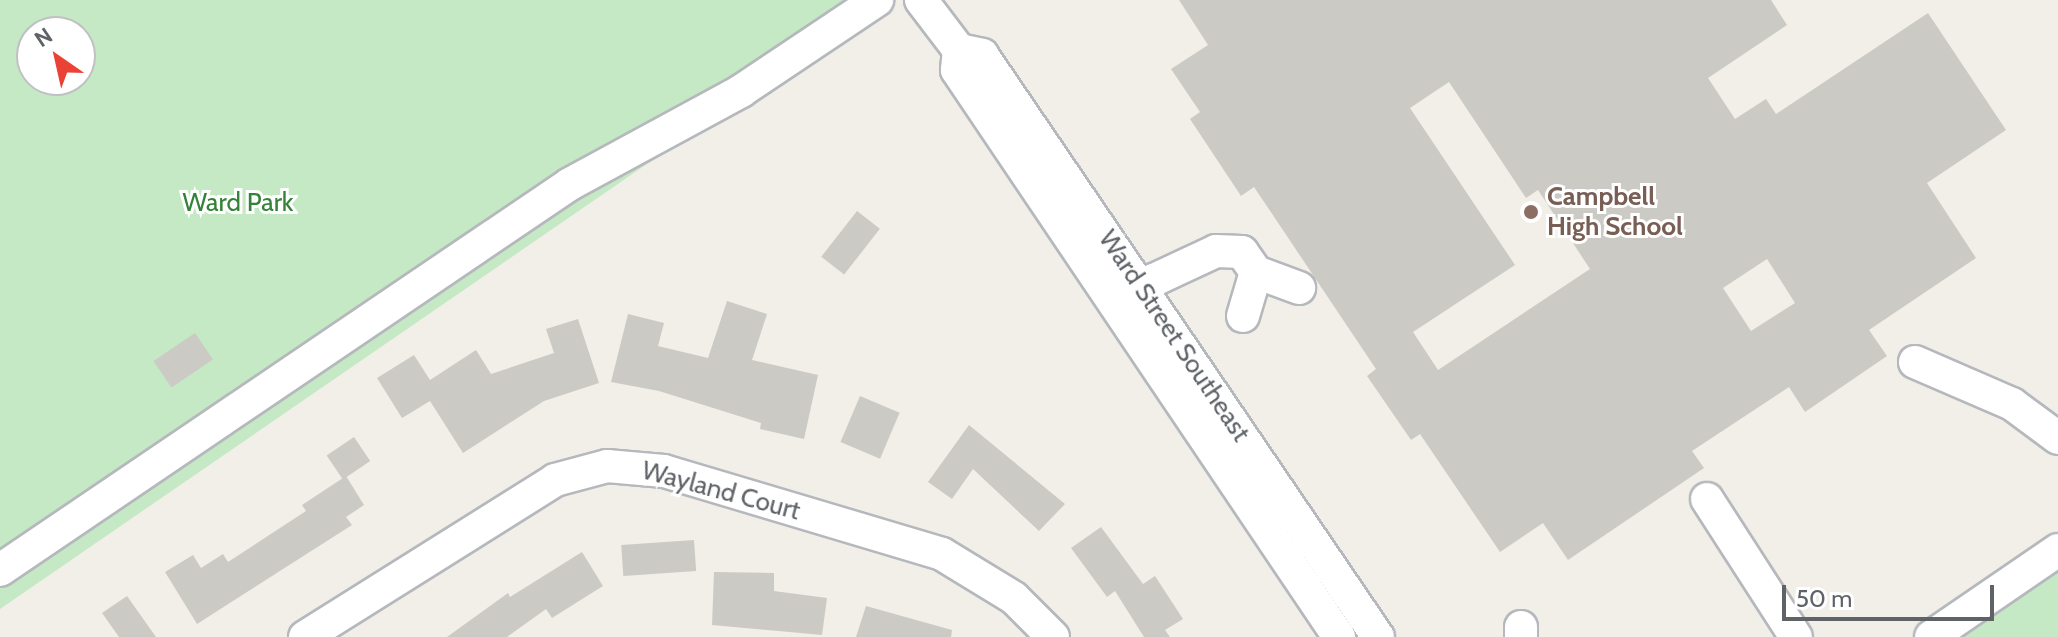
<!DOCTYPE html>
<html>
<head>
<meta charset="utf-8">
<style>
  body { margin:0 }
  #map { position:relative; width:2058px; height:637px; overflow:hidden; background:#f1efe8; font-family:Cabin,sans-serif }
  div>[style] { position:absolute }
  .green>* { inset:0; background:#c5e8c5 }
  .building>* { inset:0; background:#cccac5; transform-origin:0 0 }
  .roads { filter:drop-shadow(2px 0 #b5b8bc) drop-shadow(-2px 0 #b5b8bc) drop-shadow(0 2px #b5b8bc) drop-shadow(0 -2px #b5b8bc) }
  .minor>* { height:32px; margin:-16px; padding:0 16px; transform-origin:16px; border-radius:16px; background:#fff }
  .dots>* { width:22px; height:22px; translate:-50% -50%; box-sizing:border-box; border:4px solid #fff; border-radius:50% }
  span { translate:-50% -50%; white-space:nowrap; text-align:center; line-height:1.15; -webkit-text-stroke:6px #fff; paint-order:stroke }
  .education-label { font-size:26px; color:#785e54; font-weight:700 }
  .left { translate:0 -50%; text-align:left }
  .park-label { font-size:26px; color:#348238 }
  .street-label { font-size:26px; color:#5f6368 }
  .north { position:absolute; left:16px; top:16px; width:80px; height:80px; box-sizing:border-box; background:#fff; border:2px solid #bfc1c3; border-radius:50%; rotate:326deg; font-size:22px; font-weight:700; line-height:32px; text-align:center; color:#5f6368 }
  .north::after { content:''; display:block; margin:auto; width:28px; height:36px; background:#ea4335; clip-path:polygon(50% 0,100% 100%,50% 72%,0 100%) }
  .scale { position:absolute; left:1782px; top:585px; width:212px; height:36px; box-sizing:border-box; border:4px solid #5f6368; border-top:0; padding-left:10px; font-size:24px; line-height:28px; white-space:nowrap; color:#5f6368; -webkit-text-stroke:6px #fff; paint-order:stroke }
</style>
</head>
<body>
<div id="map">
  <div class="green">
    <i style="clip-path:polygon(evenodd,0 0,852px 0,862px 16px,0 609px,0 0,32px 32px,80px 32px,80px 80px,32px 80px,32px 32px)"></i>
    <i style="clip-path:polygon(2058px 554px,2058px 637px,1939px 637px)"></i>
  </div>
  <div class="building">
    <i style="clip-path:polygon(evenodd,1179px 0,1771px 0,1787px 25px,1708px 78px,1735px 119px,1766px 99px,1776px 114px,1928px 13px,2006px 130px,1927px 183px,1976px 258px,1869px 330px,1887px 356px,1805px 412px,1789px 387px,1692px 451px,1704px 468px,1568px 560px,1543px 523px,1500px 552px,1420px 434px,1411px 440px,1367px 376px,1376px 369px,1254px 187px,1241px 196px,1190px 119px,1200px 112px,1171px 69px,1208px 45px,1179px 0,1449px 82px,1526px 198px,1538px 190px,1590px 269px,1438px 370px,1413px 332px,1515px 265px,1410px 108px,1449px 82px,1179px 0,1767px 259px,1795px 303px,1751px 331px,1723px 288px,1767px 259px)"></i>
    <i style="left:857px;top:211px;width:29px;height:58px;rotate:38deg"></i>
    <i style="clip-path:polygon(727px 301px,767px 314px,752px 360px,818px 375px,804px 439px,760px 429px,761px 423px,659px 391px,611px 382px,628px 314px,664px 323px,658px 346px,708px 358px)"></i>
    <i style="clip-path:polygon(578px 319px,599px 383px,544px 401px,463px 453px,430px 401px,402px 418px,377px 378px,414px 355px,430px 380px,476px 350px,491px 374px,554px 353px,546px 329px)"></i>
    <i style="left:195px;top:333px;width:32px;height:50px;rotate:56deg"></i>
    <i style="left:860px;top:396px;width:43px;height:50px;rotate:23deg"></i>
    <i style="clip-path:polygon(969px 425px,1065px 504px,1039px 531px,973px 469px,952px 499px,928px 482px)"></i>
    <i style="left:354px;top:437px;width:29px;height:33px;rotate:56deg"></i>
    <i style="clip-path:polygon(346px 476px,364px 505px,346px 517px,352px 525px,197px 624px,165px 572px,193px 555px,201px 568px,223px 554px,228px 562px,306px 511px,302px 505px)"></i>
    <i style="clip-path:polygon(1101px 527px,1143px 584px,1155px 576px,1183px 619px,1165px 630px,1170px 637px,1144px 637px,1115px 591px,1107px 597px,1071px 548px)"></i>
    <i style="left:694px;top:540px;width:31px;height:73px;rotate:86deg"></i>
    <i style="clip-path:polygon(582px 552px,603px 586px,552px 618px,546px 609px,507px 637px,447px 637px,508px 593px,510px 597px)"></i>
    <i style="clip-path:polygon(714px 572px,774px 573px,774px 591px,827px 598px,822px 635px,712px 625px)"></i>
    <i style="clip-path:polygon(127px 596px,156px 637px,119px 637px,102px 613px)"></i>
    <i style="clip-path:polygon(866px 606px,952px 630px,951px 637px,856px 637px)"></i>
  </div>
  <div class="roads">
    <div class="minor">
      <i style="left:921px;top:0;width:63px;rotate:52.8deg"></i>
      <i style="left:959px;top:50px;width:24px;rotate:12deg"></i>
      <i style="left:982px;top:55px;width:704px;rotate:55.77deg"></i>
      <i style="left:959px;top:50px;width:20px;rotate:96deg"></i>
      <i style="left:957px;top:70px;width:684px;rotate:56.03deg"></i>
      <i style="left:1141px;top:309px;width:18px;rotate:-81deg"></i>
      <i style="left:1144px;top:291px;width:15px;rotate:-48deg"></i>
      <i style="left:1154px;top:280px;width:68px;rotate:-25.1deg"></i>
      <i style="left:1216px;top:251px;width:26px;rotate:2deg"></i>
      <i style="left:1242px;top:252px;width:24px;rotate:55deg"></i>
      <i style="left:1256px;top:272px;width:46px;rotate:20.4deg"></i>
      <i style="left:1243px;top:316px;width:46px;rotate:-73.5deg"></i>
      <i style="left:1915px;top:362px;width:106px;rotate:23.4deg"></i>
      <i style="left:2012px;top:404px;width:57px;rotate:36.5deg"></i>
      <i style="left:1707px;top:499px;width:164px;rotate:57.2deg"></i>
      <i style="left:0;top:570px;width:688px;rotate:-34.11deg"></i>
      <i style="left:570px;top:184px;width:195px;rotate:-28.5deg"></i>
      <i style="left:741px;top:91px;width:164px;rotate:-33.8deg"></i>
      <i style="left:1521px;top:627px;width:10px;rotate:90deg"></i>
      <i style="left:305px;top:637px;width:295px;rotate:-32.1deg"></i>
      <i style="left:555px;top:480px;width:54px;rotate:-15.1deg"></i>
      <i style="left:607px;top:466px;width:57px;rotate:5deg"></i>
      <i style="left:664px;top:471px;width:290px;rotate:16.6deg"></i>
      <i style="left:942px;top:554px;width:84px;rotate:31.4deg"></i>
      <i style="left:1014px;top:598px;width:55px;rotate:45deg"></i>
      <i style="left:1931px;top:637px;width:154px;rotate:-34.4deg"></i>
    </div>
  </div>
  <div class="dots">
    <i style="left:1531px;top:212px;background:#8d6e63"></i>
  </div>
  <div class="education-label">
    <span class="left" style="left:1547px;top:212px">Campbell<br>High School</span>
  </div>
  <div class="park-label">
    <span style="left:238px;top:203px">Ward Park</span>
  </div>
  <div class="street-label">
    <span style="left:1174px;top:336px;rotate:56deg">Ward Street Southeast</span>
    <span style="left:721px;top:491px;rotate:15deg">Wayland Court</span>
  </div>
  <div class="north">N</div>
  <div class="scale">50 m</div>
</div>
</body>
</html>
